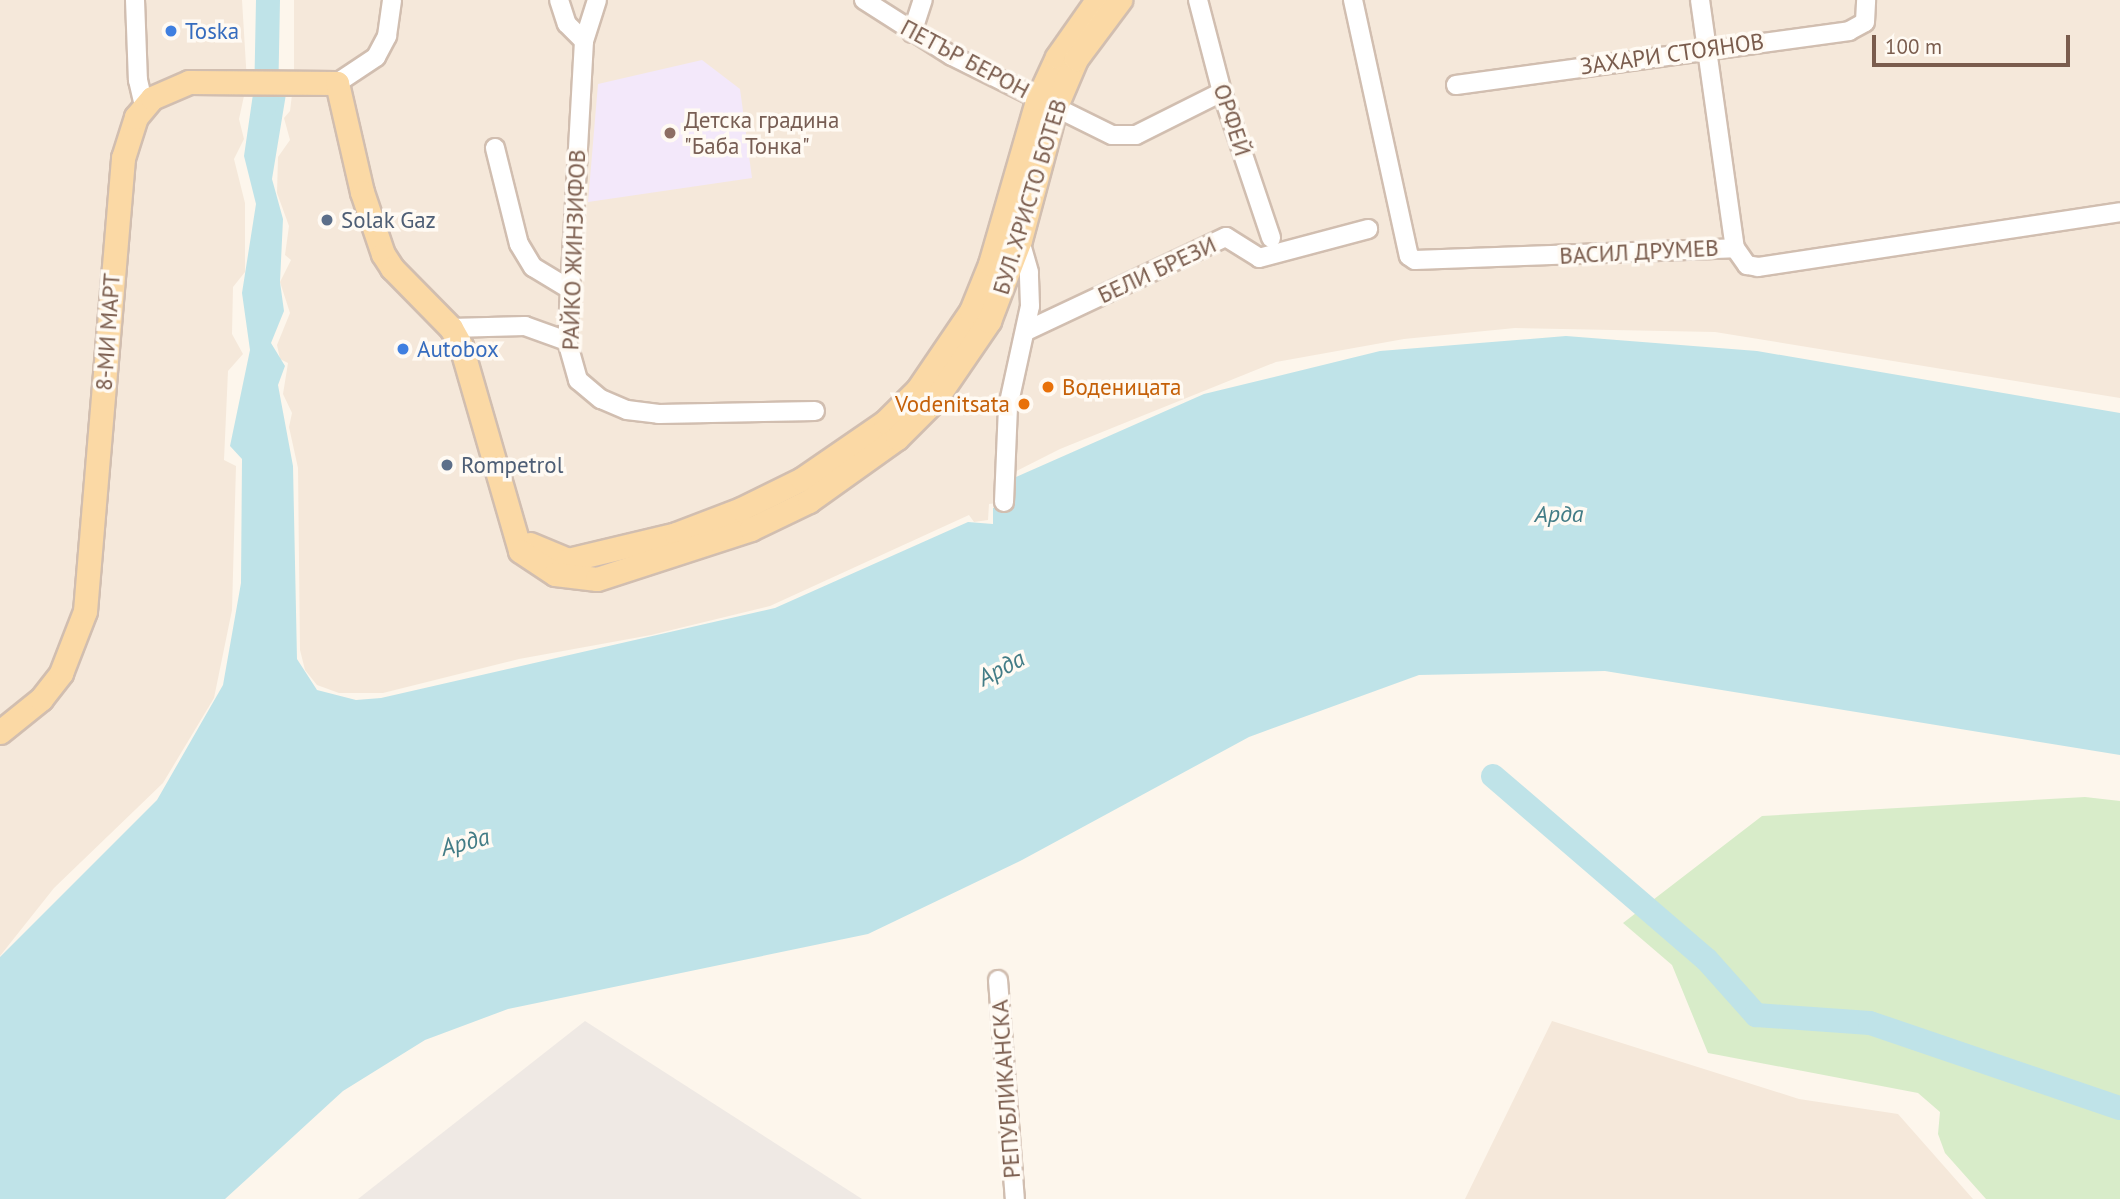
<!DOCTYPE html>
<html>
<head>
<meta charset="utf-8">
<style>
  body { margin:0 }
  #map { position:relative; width:2120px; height:1199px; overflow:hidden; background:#fdf6ec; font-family:"PT Sans",sans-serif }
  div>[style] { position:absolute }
  .residential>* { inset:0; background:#f5e8da }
  .industrial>* { inset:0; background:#efe9e4 }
  .education>* { inset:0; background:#f3e8fa }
  .green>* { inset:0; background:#d8ecc9 }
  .water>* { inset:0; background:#bfe3e8 }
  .river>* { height:24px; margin:-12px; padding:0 12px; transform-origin:12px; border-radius:12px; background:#bfe3e8 }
  .roads { filter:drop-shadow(2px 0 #d1beb0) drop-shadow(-2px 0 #d1beb0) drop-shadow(0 2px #d1beb0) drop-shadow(0 -2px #d1beb0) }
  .minor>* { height:18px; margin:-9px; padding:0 9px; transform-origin:9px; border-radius:9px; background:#fff }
  .major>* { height:23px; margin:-11.5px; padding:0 11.5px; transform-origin:11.5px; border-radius:11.5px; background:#fbd9a5 }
  .dots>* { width:19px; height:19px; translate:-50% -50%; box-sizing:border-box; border:4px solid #fffaf3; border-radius:50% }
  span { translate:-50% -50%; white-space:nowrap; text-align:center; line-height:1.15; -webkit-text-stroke:7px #fffaf3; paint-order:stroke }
  .shop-label { font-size:23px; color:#366cbe }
  .left { translate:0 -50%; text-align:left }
  .street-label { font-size:23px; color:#7a5c4d }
  .education-label { font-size:23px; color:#785e54 }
  .service-label { font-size:23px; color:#4e5e75 }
  .food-label { font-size:23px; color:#c56008 }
  .right { translate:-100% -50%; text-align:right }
  .water-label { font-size:24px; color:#437c86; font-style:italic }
  .scale { position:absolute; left:1872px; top:35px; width:198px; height:32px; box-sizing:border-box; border:4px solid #7a5c4d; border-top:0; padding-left:9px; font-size:21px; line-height:24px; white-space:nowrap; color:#7a5c4d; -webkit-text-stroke:5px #fffaf3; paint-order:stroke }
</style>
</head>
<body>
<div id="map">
  <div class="residential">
    <i style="clip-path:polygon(0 0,242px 0,247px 82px,239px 119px,244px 139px,234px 159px,245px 203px,245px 272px,233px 287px,232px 334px,243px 354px,228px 371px,224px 460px,236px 466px,232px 610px,214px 698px,163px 783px,54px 888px,0 956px)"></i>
    <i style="clip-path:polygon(294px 0,2120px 0,2120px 398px,1715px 332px,1515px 328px,1404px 339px,1276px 362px,1060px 449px,999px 480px,997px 503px,989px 504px,988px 520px,974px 522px,969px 515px,770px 606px,651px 635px,519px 659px,383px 693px,339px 693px,317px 685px,305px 670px,300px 650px,298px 468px,289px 427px,292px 413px,283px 394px,288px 363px,280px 359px,277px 345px,290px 313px,280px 282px,291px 260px,285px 255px,289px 226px,277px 193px,278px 157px,290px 140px,284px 118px,290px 111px,294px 78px)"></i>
    <i style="clip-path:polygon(1552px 1021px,1799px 1099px,1898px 1114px,1973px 1199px,1465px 1199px)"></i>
  </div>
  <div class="industrial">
    <i style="clip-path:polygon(585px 1021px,862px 1199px,358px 1199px)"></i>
  </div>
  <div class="education">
    <i style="clip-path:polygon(702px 60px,740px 89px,752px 178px,588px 202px,598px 84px)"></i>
  </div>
  <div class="green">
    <i style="clip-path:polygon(2085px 797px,2120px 801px,2120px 1199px,1986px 1199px,1945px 1153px,1938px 1134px,1940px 1112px,1918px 1093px,1708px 1053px,1672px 965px,1623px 923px,1762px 816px)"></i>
  </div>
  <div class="water">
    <i style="clip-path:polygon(253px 94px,286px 94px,272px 179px,283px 219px,280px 282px,284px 311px,271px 343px,285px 366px,278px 385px,293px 466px,297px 659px,317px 690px,356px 700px,381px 698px,775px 608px,968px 522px,993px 524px,993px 508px,1007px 505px,1009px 480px,1204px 394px,1380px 351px,1566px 336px,1757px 351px,2120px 413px,2120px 755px,1605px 671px,1419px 675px,1249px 737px,1022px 860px,868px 934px,508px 1009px,425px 1040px,343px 1091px,225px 1199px,0 1199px,0 957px,157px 800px,223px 685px,241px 583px,242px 459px,230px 446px,250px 350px,242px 293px,256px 204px,244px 156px)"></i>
  </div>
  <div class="river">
    <i style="left:266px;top:104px;width:104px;rotate:-88.9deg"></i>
    <i style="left:1493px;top:776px;width:282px;rotate:40.7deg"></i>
    <i style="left:1707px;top:960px;width:74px;rotate:48.3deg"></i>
    <i style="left:1756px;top:1015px;width:114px;rotate:4deg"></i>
    <i style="left:1870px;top:1023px;width:264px;rotate:18.8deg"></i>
  </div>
  <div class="roads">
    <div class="minor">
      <i style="left:135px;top:0;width:80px;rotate:87.9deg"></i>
      <i style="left:138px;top:80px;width:26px;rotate:77deg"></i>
      <i style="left:559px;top:0;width:25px;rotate:72deg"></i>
      <i style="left:567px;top:24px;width:24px;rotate:45deg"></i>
      <i style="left:597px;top:0;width:43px;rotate:107.6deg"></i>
      <i style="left:584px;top:41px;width:300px;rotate:93.2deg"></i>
      <i style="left:567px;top:341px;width:41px;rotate:74.2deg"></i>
      <i style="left:578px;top:380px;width:30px;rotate:40deg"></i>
      <i style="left:601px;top:399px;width:28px;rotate:23deg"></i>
      <i style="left:627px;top:410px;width:32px;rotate:7deg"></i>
      <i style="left:659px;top:414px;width:156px;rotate:-1.1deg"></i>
      <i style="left:864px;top:0;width:104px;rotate:32.5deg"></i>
      <i style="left:952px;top:56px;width:178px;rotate:26.3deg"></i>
      <i style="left:1112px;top:135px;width:24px"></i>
      <i style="left:1136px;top:135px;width:96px;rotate:-26.6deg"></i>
      <i style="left:1198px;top:0;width:95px;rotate:75.4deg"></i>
      <i style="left:1222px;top:92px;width:154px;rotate:71.4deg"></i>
      <i style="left:1353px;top:0;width:262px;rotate:77.7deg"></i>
      <i style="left:1409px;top:256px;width:7px;rotate:34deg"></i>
      <i style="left:1415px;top:260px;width:320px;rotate:-2.1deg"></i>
      <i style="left:1735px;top:248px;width:21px;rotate:55deg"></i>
      <i style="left:1747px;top:265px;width:11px;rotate:10deg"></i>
      <i style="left:1758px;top:267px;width:366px;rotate:-8.6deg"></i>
      <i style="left:1700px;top:0;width:250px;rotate:82deg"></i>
      <i style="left:912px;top:33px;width:35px;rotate:-72deg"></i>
      <i style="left:337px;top:83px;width:47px;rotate:-33.7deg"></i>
      <i style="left:376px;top:57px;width:24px;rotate:-62deg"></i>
      <i style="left:387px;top:36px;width:36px;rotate:-82deg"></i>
      <i style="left:1456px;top:85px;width:397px;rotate:-7.8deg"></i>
      <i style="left:1849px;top:31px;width:18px;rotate:-29deg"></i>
      <i style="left:1865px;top:22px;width:22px;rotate:-87deg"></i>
      <i style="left:495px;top:148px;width:99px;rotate:76deg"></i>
      <i style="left:519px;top:244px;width:27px;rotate:59deg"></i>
      <i style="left:533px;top:267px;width:44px;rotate:31.2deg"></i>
      <i style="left:451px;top:328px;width:74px;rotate:-1.5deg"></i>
      <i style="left:525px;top:326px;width:45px;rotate:19.7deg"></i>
      <i style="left:1026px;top:331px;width:221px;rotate:-25.2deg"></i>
      <i style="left:1226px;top:237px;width:39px;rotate:32deg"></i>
      <i style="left:1259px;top:258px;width:113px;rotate:-14.9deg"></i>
      <i style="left:1004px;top:502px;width:95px;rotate:-87.6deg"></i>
      <i style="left:1008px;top:407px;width:103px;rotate:-77.7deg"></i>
      <i style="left:1030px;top:306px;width:34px;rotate:-92deg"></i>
      <i style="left:1029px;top:272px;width:33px;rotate:-106deg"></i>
      <i style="left:998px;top:980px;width:220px;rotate:85.6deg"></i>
    </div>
    <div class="major">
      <i style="left:530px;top:544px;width:41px;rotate:22.8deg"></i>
      <i style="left:568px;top:560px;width:111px;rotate:-13.5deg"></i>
      <i style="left:676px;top:534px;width:70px;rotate:-21deg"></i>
      <i style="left:741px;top:509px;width:68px;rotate:-26.2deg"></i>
      <i style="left:802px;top:479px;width:101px;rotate:-34.5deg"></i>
      <i style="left:885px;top:422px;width:47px;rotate:-45deg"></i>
      <i style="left:918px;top:389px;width:94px;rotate:-55.8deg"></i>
      <i style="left:971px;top:311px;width:51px;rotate:-68deg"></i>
      <i style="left:990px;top:264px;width:173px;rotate:-73.9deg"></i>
      <i style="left:1038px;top:98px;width:45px;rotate:-65.1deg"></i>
      <i style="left:1057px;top:57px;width:70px;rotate:-54.9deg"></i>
      <i style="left:0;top:732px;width:53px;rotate:-38.8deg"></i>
      <i style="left:41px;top:699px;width:33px;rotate:-52deg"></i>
      <i style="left:61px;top:673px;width:66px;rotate:-68.8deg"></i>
      <i style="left:85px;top:611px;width:455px;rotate:-85.2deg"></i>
      <i style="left:123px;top:158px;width:43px;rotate:-72.4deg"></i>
      <i style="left:136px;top:117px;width:25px;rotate:-50deg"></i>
      <i style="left:152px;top:98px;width:40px;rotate:-23.4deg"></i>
      <i style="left:189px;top:82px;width:148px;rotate:0.4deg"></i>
      <i style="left:337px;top:83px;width:112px;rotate:77.1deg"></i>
      <i style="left:362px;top:192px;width:65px;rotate:71.3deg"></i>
      <i style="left:383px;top:254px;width:17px;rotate:57deg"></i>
      <i style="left:392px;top:268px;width:84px;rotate:45.5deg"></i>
      <i style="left:451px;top:328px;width:21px;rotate:61deg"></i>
      <i style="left:461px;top:346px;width:213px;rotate:73.9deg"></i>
      <i style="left:520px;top:551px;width:42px;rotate:33.3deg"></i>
      <i style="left:555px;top:574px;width:42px;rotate:6.8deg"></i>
      <i style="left:597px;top:579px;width:162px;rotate:-18deg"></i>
      <i style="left:751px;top:529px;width:64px;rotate:-25.8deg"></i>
      <i style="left:809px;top:501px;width:108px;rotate:-35.6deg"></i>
      <i style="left:897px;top:438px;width:54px;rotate:-45deg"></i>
      <i style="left:935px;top:400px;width:96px;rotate:-55.6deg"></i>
      <i style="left:989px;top:321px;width:87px;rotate:-69.1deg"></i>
      <i style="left:1020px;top:240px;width:139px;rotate:-75deg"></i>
      <i style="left:1056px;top:106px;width:51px;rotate:-66.9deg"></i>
      <i style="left:1076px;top:59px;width:74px;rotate:-53.3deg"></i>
    </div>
  </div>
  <div class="dots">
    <i style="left:171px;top:31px;background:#3f7fe0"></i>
    <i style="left:670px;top:133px;background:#8d6e63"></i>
    <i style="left:327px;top:220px;background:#5c6f8a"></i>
    <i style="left:403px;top:349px;background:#3f7fe0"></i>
    <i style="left:1048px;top:387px;background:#e8710a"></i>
    <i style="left:1024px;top:404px;background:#e8710a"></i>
    <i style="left:447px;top:465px;background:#5c6f8a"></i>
  </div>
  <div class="shop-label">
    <span class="left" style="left:185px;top:31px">Toska</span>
    <span class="left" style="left:417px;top:349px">Autobox</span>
  </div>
  <div class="street-label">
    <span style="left:1672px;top:54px;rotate:-8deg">ЗАХАРИ СТОЯНОВ</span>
    <span style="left:965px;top:59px;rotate:28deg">ПЕТЪР БЕРОН</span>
    <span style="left:1232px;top:120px;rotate:72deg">ОРФЕЙ</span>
    <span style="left:1030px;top:197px;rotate:-73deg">БУЛ. ХРИСТО БОТЕВ</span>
    <span style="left:574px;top:250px;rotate:-88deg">РАЙКО ЖИНЗИФОВ</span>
    <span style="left:1639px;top:252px;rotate:-3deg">ВАСИЛ ДРУМЕВ</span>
    <span style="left:1157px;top:270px;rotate:-25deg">БЕЛИ БРЕЗИ</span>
    <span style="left:108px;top:332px;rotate:-86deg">8-МИ МАРТ</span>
    <span style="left:1006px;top:1089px;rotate:-94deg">РЕПУБЛИКАНСКА</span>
  </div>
  <div class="education-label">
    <span class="left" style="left:684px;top:133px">Детска градина<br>"Баба Тонка"</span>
  </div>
  <div class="service-label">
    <span class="left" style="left:341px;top:220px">Solak Gaz</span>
    <span class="left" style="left:461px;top:465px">Rompetrol</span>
  </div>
  <div class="food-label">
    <span class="left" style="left:1062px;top:387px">Воденицата</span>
    <span class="right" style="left:1010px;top:404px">Vodenitsata</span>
  </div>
  <div class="water-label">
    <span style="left:1559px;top:514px">Арда</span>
    <span style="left:1001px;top:668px;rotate:-28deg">Арда</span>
    <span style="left:465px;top:842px;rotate:-14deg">Арда</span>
  </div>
  <div class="scale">100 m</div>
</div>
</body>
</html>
